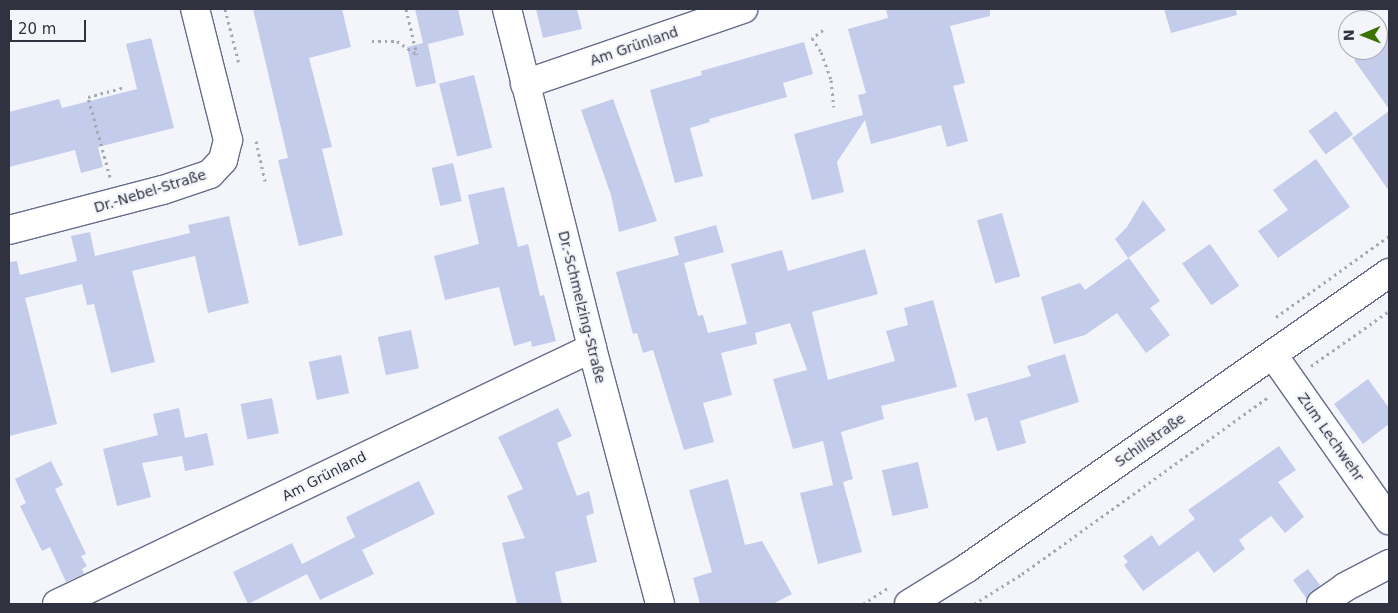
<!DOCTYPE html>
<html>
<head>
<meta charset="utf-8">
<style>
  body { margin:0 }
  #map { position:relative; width:1398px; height:613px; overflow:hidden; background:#f3f5fb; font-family:"DejaVu Sans",sans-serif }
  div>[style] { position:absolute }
  .building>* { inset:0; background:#c3cceb; transform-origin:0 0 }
  .path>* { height:3px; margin-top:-1.5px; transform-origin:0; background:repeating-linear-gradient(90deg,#a7a9b1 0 2.5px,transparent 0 6.5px) }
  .roads { filter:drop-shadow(1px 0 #656d88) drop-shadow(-1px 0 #656d88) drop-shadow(0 1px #656d88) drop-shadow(0 -1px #656d88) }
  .minor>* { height:28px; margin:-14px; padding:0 14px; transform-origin:14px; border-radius:14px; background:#fff }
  span { translate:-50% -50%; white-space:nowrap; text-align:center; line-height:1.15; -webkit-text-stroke:4.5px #f3f5fb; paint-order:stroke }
  .street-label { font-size:14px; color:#30333f }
  .frame { position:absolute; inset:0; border:10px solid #30333f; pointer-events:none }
  .north { position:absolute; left:1338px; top:10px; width:50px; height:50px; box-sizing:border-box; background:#f3f5fb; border:1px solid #a5a7b0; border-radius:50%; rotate:269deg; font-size:14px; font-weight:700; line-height:20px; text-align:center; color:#30333f }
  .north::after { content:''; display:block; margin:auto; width:18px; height:22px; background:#3c7300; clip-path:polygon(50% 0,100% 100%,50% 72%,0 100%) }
  .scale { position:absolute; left:10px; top:20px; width:76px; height:22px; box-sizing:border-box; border:2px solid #30333f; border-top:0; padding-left:6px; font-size:15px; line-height:18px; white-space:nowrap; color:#30333f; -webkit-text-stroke:4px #f3f5fb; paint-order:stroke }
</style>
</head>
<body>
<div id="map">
  <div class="building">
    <i style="clip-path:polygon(253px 9px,342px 9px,351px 47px,309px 58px,332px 147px,322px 149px,343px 235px,299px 246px,278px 160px,288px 158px)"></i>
    <i style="clip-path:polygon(415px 9px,458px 9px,464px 35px,428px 44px,436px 83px,416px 87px,407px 47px,423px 43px)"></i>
    <i style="clip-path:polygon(536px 9px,577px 9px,582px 29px,543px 38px)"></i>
    <i style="clip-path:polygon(886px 9px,990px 9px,990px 16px,950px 26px,965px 83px,953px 86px,968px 141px,947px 147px,941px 125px,871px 144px,865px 120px,837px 162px,844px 192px,812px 200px,794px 134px,863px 115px,858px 95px,866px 93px,848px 29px,888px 18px)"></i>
    <i style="clip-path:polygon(1164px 9px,1236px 9px,1237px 15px,1171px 33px)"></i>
    <i style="clip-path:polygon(1389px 33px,1389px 109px,1354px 60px,1367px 50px,1378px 50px,1378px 41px)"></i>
    <i style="clip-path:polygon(151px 38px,174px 128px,98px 147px,103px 167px,81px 173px,75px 150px,9px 167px,9px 112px,59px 99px,62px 108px,137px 89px,126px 44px)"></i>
    <i style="clip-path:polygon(804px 42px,813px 74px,783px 83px,787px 97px,709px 119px,710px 122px,690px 128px,703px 176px,675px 183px,650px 90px,702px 75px,701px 71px)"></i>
    <i style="left:474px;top:75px;width:75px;height:36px;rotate:76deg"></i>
    <i style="clip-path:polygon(613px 99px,657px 221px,619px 232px,611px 195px,581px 110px)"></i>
    <i style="left:1336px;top:111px;width:29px;height:34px;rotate:54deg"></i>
    <i style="clip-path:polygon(1389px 111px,1389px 191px,1352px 138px)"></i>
    <i style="clip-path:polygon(1316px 159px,1350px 207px,1278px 258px,1258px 231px,1288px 210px,1273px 190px)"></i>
    <i style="left:453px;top:163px;width:39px;height:22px;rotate:77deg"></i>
    <i style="clip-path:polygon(504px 187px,518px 247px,528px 244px,540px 296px,544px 295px,556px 341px,532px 347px,531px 341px,514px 346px,499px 287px,445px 300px,434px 256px,479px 244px,468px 195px)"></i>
    <i style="clip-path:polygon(1143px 200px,1166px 230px,1128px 258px,1115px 239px,1127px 227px)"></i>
    <i style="left:1002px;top:213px;width:66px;height:26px;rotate:74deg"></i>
    <i style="clip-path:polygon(229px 216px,249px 303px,208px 313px,195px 256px,132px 271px,155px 362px,111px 373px,94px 304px,87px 305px,82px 284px,25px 298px,57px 424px,9px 436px,9px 262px,17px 261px,20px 275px,77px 261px,71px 236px,90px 232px,95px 256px,190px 233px,188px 225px)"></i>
    <i style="clip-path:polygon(716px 225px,724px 252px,684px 263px,698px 316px,703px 315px,708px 333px,747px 324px,731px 264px,782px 250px,788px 271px,865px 249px,878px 294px,812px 312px,828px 380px,895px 361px,886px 331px,908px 325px,904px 308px,933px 300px,957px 387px,881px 406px,884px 419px,841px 432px,853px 479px,843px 482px,862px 552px,818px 564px,800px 493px,833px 485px,823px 441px,793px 449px,773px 379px,807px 370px,790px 323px,755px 333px,757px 344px,721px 353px,732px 395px,703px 403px,714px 442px,684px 450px,653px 350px,643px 353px,637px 333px,633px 334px,616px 272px,679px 255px,674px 237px)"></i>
    <i style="left:1210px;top:244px;width:51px;height:34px;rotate:55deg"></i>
    <i style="clip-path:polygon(1129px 258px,1160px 301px,1150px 308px,1170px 335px,1146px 353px,1117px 313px,1085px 335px,1054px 344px,1041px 297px,1080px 283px,1085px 290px)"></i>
    <i style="left:411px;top:330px;width:39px;height:34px;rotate:78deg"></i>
    <i style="clip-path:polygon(1065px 354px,1079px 402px,1020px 421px,1026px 443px,997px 451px,987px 417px,975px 421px,967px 394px,1031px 376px,1027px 366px)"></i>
    <i style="left:341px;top:355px;width:39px;height:33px;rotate:78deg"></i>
    <i style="clip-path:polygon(1368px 379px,1389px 408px,1389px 424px,1363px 444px,1334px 404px)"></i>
    <i style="left:272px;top:398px;width:36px;height:32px;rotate:79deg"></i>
    <i style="clip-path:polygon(179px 408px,185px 438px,207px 433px,214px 465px,185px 471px,182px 456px,142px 463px,151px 497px,117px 506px,103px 449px,158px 435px,153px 414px)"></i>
    <i style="clip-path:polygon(558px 408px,572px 436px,557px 443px,577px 496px,589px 491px,594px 513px,586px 516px,597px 562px,555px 572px,562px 604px,517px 604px,502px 543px,525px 538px,507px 496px,523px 489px,498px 437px)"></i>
    <i style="clip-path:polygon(1279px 446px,1296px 470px,1278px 482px,1304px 517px,1285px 533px,1271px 516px,1239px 540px,1245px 549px,1214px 573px,1198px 551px,1143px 591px,1124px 565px,1128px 562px,1123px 556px,1152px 535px,1159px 546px,1195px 519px,1188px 510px)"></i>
    <i style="clip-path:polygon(51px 461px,63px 485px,55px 489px,86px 554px,81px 556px,87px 566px,82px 569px,84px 574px,66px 582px,50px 547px,42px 551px,20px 506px,26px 503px,15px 479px)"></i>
    <i style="left:918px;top:462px;width:47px;height:37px;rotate:77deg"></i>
    <i style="clip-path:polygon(728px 479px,745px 545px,762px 541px,792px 594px,773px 604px,700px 604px,693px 578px,712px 572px,689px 490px)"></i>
    <i style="clip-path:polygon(419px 481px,435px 514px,362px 550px,374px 574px,320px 600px,304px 568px,307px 574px,248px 604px,233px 572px,292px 543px,302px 564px,355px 537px,346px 517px)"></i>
    <i style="clip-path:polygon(1308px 569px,1320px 585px,1307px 599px,1293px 580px)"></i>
  </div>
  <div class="path">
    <i style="left:225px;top:9px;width:57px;rotate:75.7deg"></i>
    <i style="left:406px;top:9px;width:47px;rotate:76.6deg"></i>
    <i style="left:823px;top:30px;width:14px;rotate:144deg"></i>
    <i style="left:812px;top:38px;width:17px;rotate:57deg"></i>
    <i style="left:821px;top:52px;width:30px;rotate:70deg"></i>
    <i style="left:831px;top:80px;width:27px;rotate:84deg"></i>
    <i style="left:372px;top:41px;width:25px"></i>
    <i style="left:397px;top:41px;width:25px;rotate:34deg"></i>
    <i style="left:256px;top:141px;width:41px;rotate:77.3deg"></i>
    <i style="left:110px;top:177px;width:83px;rotate:-105.4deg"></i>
    <i style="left:88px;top:97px;width:38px;rotate:-15deg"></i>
    <i style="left:1276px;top:317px;width:139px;rotate:-35.6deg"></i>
    <i style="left:1311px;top:366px;width:95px;rotate:-35.2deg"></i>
    <i style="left:863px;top:604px;width:30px;rotate:-33deg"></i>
    <i style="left:974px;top:604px;width:57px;rotate:-32deg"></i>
    <i style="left:1022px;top:574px;width:305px;rotate:-35.7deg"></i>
  </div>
  <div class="roads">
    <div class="minor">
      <i style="left:507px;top:9px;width:349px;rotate:75.9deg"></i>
      <i style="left:592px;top:348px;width:265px;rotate:75.1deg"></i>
      <i style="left:525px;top:84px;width:231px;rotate:-19deg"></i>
      <i style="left:9px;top:230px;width:159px;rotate:-14.6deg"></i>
      <i style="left:163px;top:190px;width:50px;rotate:-18.8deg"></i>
      <i style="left:210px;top:174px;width:19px;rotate:-47deg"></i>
      <i style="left:223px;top:160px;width:21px;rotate:-76deg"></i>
      <i style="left:228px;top:140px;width:135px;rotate:-104.1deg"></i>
      <i style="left:1273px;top:355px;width:202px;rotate:54.9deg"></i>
      <i style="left:57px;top:604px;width:593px;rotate:-25.57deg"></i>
      <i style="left:909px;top:604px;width:68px;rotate:-31.8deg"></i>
      <i style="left:967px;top:568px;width:515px;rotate:-34.96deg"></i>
      <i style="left:1321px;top:604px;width:29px;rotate:-35deg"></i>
      <i style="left:1345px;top:587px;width:50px;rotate:-27.6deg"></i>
    </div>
  </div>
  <div class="street-label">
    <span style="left:634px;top:46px;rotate:-19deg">Am Grünland</span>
    <span style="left:150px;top:191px;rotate:-17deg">Dr.-Nebel-Straße</span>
    <span style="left:582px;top:307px;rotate:76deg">Dr.-Schmelzing-Straße</span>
    <span style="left:1331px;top:437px;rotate:55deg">Zum Lechwehr</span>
    <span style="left:1150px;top:440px;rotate:-35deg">Schillstraße</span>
    <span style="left:324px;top:476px;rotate:-27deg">Am Grünland</span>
  </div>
  <div class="frame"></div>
  <div class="north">N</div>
  <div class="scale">20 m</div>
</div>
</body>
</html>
